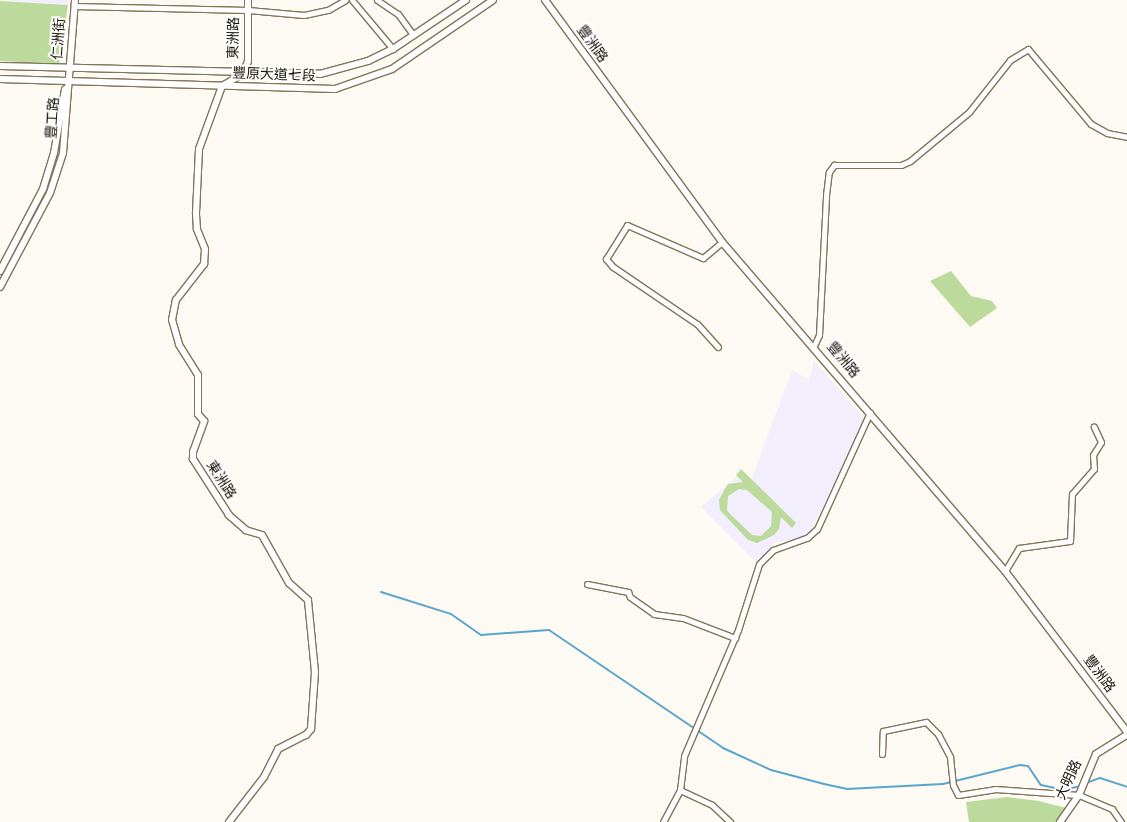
<!DOCTYPE html>
<html>
<head>
<meta charset="utf-8">
<style>
  body { margin:0 }
  #map { position:relative; width:1127px; height:822px; overflow:hidden; background:#fdfaf4; font-family:"Alegreya Sans","Noto Sans TC",sans-serif }
  div>[style] { position:absolute }
  .education>* { inset:0; background:#f2eefc }
  .green>* { inset:0; background:#bbda9b }
  .stream>* { height:2px; margin:-1px; padding:0 1px; transform-origin:1px; border-radius:1px; background:#5aa5ca }
  .roads { filter:drop-shadow(1px 0 #817458) drop-shadow(-1px 0 #817458) drop-shadow(0 1px #817458) drop-shadow(0 -1px #817458) }
  .minor>* { height:5px; margin:-2.5px; padding:0 2.5px; transform-origin:2.5px; border-radius:2.5px; background:#fff }
  .tertiary>* { height:6px; margin:-3px; padding:0 3px; transform-origin:3px; border-radius:3px; background:#fff }
  span { translate:-50% -50%; white-space:nowrap; text-align:center; line-height:1.15; -webkit-text-stroke:4px #fff; paint-order:stroke }
  .street-label { font-size:14px; color:#1a1409 }
</style>
</head>
<body>
<div id="map">
  <div class="education">
    <i style="clip-path:polygon(0 0,68px 0,68px 5px)"></i>
    <i style="clip-path:polygon(814px 361px,865px 419px,808px 537px,774px 543px,757px 563px,701px 507px,741px 473px,752px 478px,792px 370px,809px 380px)"></i>
  </div>
  <div class="green">
    <i style="clip-path:polygon(0 1px,68px 5px,59px 64px,0 61px)"></i>
    <i style="clip-path:polygon(951px 271px,971px 296px,992px 301px,997px 308px,970px 327px,930px 281px)"></i>
    <i style="clip-path:polygon(evenodd,741px 469px,796px 523px,792px 528px,781px 517px,779px 529px,774px 535px,757px 543px,748px 540px,720px 510px,719px 500px,725px 489px,728px 484px,743px 482px,736px 475px,741px 469px,739px 489px,747px 490px,772px 512px,771px 526px,761px 536px,752px 535px,727px 511px,728px 496px,739px 489px)"></i>
    <i style="clip-path:polygon(1007px 797px,1039px 801px,1066px 808px,1058px 822px,969px 822px,966px 802px)"></i>
  </div>
  <div class="stream">
    <i style="left:381px;top:592px;width:73px;rotate:17.4deg"></i>
    <i style="left:451px;top:614px;width:37px;rotate:35deg"></i>
    <i style="left:481px;top:635px;width:68px;rotate:-4.2deg"></i>
    <i style="left:549px;top:630px;width:210px;rotate:34.1deg"></i>
    <i style="left:723px;top:748px;width:53px;rotate:24.6deg"></i>
    <i style="left:771px;top:770px;width:55px;rotate:14.8deg"></i>
    <i style="left:824px;top:784px;width:24px;rotate:12deg"></i>
    <i style="left:847px;top:789px;width:96px;rotate:-3deg"></i>
    <i style="left:943px;top:784px;width:79px;rotate:-13.9deg"></i>
    <i style="left:1020px;top:765px;width:8px;rotate:7deg"></i>
    <i style="left:1028px;top:766px;width:23px;rotate:56deg"></i>
    <i style="left:1041px;top:785px;width:24px;rotate:12deg"></i>
    <i style="left:1064px;top:790px;width:16px;rotate:-14deg"></i>
    <i style="left:1086px;top:783px;width:15px;rotate:-20deg"></i>
    <i style="left:1100px;top:778px;width:28px;rotate:18deg"></i>
  </div>
  <div class="roads">
    <div class="minor">
      <i style="left:352px;top:0;width:64px;rotate:50.1deg"></i>
      <i style="left:377px;top:0;width:25px;rotate:34deg"></i>
      <i style="left:398px;top:14px;width:26px;rotate:54deg"></i>
      <i style="left:74px;top:6px;width:174px;rotate:1.3deg"></i>
      <i style="left:248px;top:10px;width:56px;rotate:5.1deg"></i>
      <i style="left:304px;top:15px;width:25px;rotate:-12deg"></i>
      <i style="left:328px;top:10px;width:20px;rotate:-30deg"></i>
      <i style="left:814px;top:346px;width:12px;rotate:-66deg"></i>
      <i style="left:819px;top:335px;width:140px;rotate:-87.1deg"></i>
      <i style="left:826px;top:195px;width:23px;rotate:-83deg"></i>
      <i style="left:829px;top:172px;width:9px;rotate:-54deg"></i>
      <i style="left:834px;top:165px;width:67px"></i>
      <i style="left:901px;top:165px;width:10px;rotate:-24deg"></i>
      <i style="left:910px;top:161px;width:77px;rotate:-39.7deg"></i>
      <i style="left:969px;top:112px;width:66px;rotate:-51.7deg"></i>
      <i style="left:1010px;top:60px;width:21px;rotate:-31deg"></i>
      <i style="left:1028px;top:49px;width:98px;rotate:50deg"></i>
      <i style="left:1091px;top:124px;width:18px;rotate:29deg"></i>
      <i style="left:1107px;top:133px;width:20px;rotate:11deg"></i>
      <i style="left:718px;top:347px;width:31px;rotate:-132deg"></i>
      <i style="left:697px;top:324px;width:102px;rotate:-145.8deg"></i>
      <i style="left:613px;top:267px;width:11px;rotate:-131deg"></i>
      <i style="left:606px;top:259px;width:40px;rotate:-58deg"></i>
      <i style="left:627px;top:225px;width:83px;rotate:23.5deg"></i>
      <i style="left:703px;top:258px;width:25px;rotate:-40deg"></i>
      <i style="left:1005px;top:571px;width:27px;rotate:-59deg"></i>
      <i style="left:1019px;top:548px;width:51px;rotate:-7.8deg"></i>
      <i style="left:1070px;top:541px;width:47px;rotate:-87.6deg"></i>
      <i style="left:1072px;top:494px;width:33px;rotate:-49deg"></i>
      <i style="left:1094px;top:469px;width:14px;rotate:-94deg"></i>
      <i style="left:1093px;top:455px;width:15px;rotate:-58deg"></i>
      <i style="left:1101px;top:442px;width:17px;rotate:-115deg"></i>
      <i style="left:587px;top:584px;width:42px;rotate:11deg"></i>
      <i style="left:628px;top:592px;width:5px;rotate:68deg"></i>
      <i style="left:630px;top:597px;width:29px;rotate:35deg"></i>
      <i style="left:654px;top:614px;width:29px;rotate:8deg"></i>
      <i style="left:683px;top:618px;width:56px;rotate:21deg"></i>
      <i style="left:882px;top:754px;width:23px;rotate:-88deg"></i>
      <i style="left:883px;top:731px;width:44px;rotate:-11.8deg"></i>
      <i style="left:926px;top:722px;width:17px;rotate:45deg"></i>
      <i style="left:938px;top:734px;width:26px;rotate:62deg"></i>
      <i style="left:950px;top:757px;width:28px;rotate:84deg"></i>
      <i style="left:953px;top:785px;width:11px;rotate:63deg"></i>
      <i style="left:958px;top:795px;width:37px;rotate:-9deg"></i>
      <i style="left:995px;top:789px;width:84px;rotate:4.1deg"></i>
      <i style="left:1079px;top:795px;width:36px;rotate:23deg"></i>
      <i style="left:1112px;top:809px;width:16px;rotate:55deg"></i>
      <i style="left:680px;top:790px;width:35px;rotate:25deg"></i>
      <i style="left:712px;top:805px;width:25px;rotate:43deg"></i>
      <i style="left:663px;top:822px;width:36px;rotate:-62deg"></i>
      <i style="left:680px;top:790px;width:34px;rotate:-83deg"></i>
      <i style="left:684px;top:756px;width:137px;rotate:-66.8deg"></i>
      <i style="left:738px;top:630px;width:69px;rotate:-72.3deg"></i>
      <i style="left:759px;top:564px;width:20px;rotate:-45deg"></i>
      <i style="left:773px;top:550px;width:37px;rotate:-20deg"></i>
      <i style="left:808px;top:537px;width:12px;rotate:-42deg"></i>
      <i style="left:817px;top:529px;width:128px;rotate:-65.6deg"></i>
    </div>
    <div class="tertiary">
      <i style="left:545px;top:0;width:300px;rotate:53.8deg"></i>
      <i style="left:722px;top:242px;width:434px;rotate:49.3deg"></i>
      <i style="left:1005px;top:571px;width:202px;rotate:52.8deg"></i>
      <i style="left:0;top:66px;width:320px;rotate:1.4deg"></i>
      <i style="left:320px;top:74px;width:50px;rotate:-15.2deg"></i>
      <i style="left:368px;top:61px;width:28px;rotate:-26deg"></i>
      <i style="left:393px;top:49px;width:88px;rotate:-33.9deg"></i>
      <i style="left:0;top:79px;width:335px;rotate:1.7deg"></i>
      <i style="left:335px;top:89px;width:60px;rotate:-19.3deg"></i>
      <i style="left:392px;top:69px;width:122px;rotate:-34.3deg"></i>
      <i style="left:0;top:271px;width:93px;rotate:-62.3deg"></i>
      <i style="left:43px;top:189px;width:38px;rotate:-73deg"></i>
      <i style="left:54px;top:153px;width:65px;rotate:-80.2deg"></i>
      <i style="left:0;top:287px;width:106px;rotate:-62deg"></i>
      <i style="left:50px;top:193px;width:42px;rotate:-72deg"></i>
      <i style="left:63px;top:153px;width:153px;rotate:-85.5deg"></i>
      <i style="left:229px;top:822px;width:57px;rotate:-52.1deg"></i>
      <i style="left:264px;top:777px;width:31px;rotate:-63deg"></i>
      <i style="left:278px;top:749px;width:31px;rotate:-27deg"></i>
      <i style="left:306px;top:735px;width:8px;rotate:-50deg"></i>
      <i style="left:311px;top:729px;width:57px;rotate:-86deg"></i>
      <i style="left:315px;top:672px;width:72px;rotate:-95.6deg"></i>
      <i style="left:308px;top:600px;width:25px;rotate:-138deg"></i>
      <i style="left:289px;top:583px;width:55px;rotate:-119.4deg"></i>
      <i style="left:262px;top:535px;width:17px;rotate:-163deg"></i>
      <i style="left:246px;top:530px;width:23px;rotate:-139deg"></i>
      <i style="left:229px;top:515px;width:67px;rotate:-122.7deg"></i>
      <i style="left:193px;top:459px;width:7px;rotate:-90deg"></i>
      <i style="left:193px;top:452px;width:33px;rotate:-70deg"></i>
      <i style="left:204px;top:421px;width:9px;rotate:-131deg"></i>
      <i style="left:198px;top:414px;width:39px;rotate:-90deg"></i>
      <i style="left:198px;top:375px;width:36px;rotate:-122deg"></i>
      <i style="left:179px;top:344px;width:25px;rotate:-106deg"></i>
      <i style="left:172px;top:320px;width:20px;rotate:-79deg"></i>
      <i style="left:176px;top:300px;width:46px;rotate:-52.1deg"></i>
      <i style="left:204px;top:264px;width:15px;rotate:-86deg"></i>
      <i style="left:205px;top:249px;width:22px;rotate:-112deg"></i>
      <i style="left:197px;top:229px;width:16px;rotate:-94deg"></i>
      <i style="left:196px;top:213px;width:64px;rotate:-87.3deg"></i>
      <i style="left:199px;top:149px;width:67px;rotate:-69.9deg"></i>
      <i style="left:222px;top:86px;width:24px;rotate:-30deg"></i>
      <i style="left:243px;top:74px;width:14px;rotate:-69deg"></i>
      <i style="left:248px;top:61px;width:61px;rotate:-90deg"></i>
      <i style="left:1060px;top:822px;width:33px;rotate:-55deg"></i>
      <i style="left:1079px;top:795px;width:44px;rotate:-67.5deg"></i>
      <i style="left:1096px;top:754px;width:36px;rotate:-32deg"></i>
    </div>
  </div>
  <div class="street-label">
    <span style="left:234px;top:38px;rotate:-89deg">東洲路</span>
    <span style="left:59px;top:39px;rotate:-86deg">仁洲街</span>
    <span style="left:592px;top:44px;rotate:54deg">豐洲路</span>
    <span style="left:274px;top:75px;rotate:2deg">豐原大道七段</span>
    <span style="left:53px;top:118px;rotate:-86deg">豐工路</span>
    <span style="left:843px;top:360px;rotate:50deg">豐洲路</span>
    <span style="left:221px;top:480px;rotate:57deg">東洲路</span>
    <span style="left:1099px;top:674px;rotate:53deg">豐洲路</span>
    <span style="left:1069px;top:780px;rotate:-65deg">大明路</span>
  </div>
</div>
</body>
</html>
